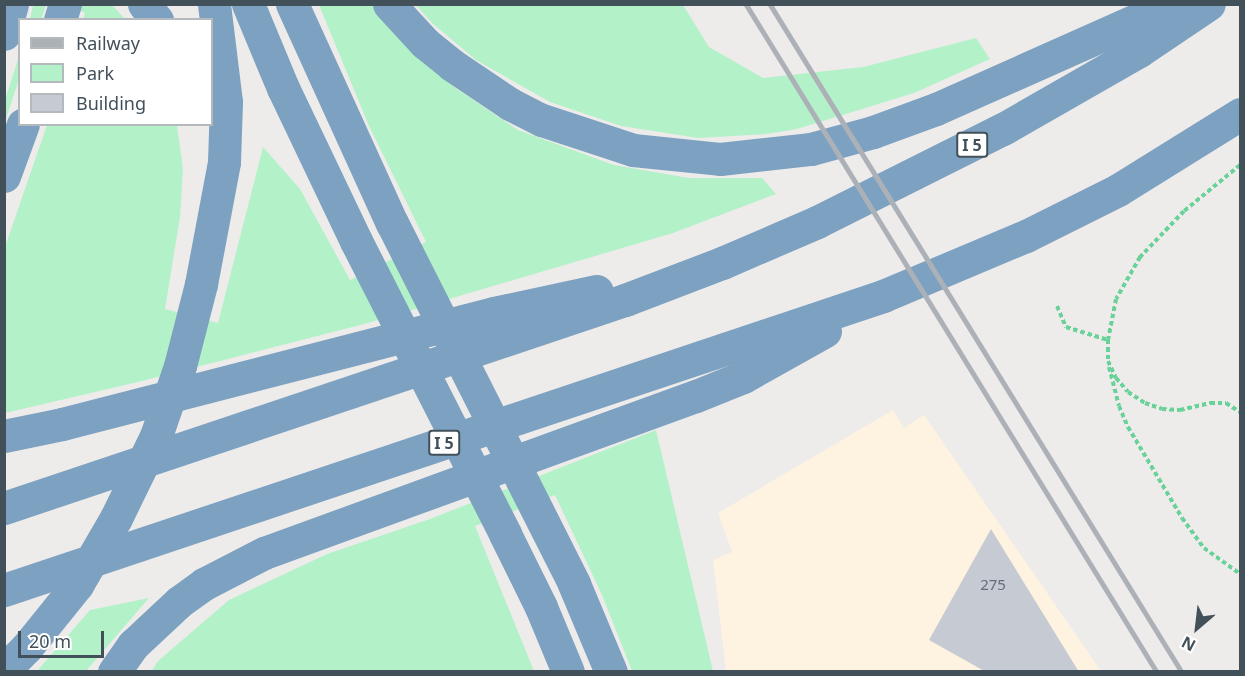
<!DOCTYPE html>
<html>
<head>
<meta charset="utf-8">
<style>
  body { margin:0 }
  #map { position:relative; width:1245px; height:676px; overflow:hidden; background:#eeebeb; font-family:"Noto Sans",sans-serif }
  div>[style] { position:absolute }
  .commercial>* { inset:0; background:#fdf3e0 }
  .green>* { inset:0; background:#b3f2c8 }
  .building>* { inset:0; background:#c6cad2 }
  .path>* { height:4px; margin-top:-2px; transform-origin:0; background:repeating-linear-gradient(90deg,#69d299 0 4.5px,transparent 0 7.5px) }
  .motorway>* { height:33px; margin:-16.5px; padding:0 16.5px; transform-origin:16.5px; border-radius:16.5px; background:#7da1c0 }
  .rail>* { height:4.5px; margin:-2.25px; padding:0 2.25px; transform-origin:2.25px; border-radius:2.25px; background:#acb1b7 }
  span { translate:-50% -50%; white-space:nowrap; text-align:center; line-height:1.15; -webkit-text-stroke:6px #fff; paint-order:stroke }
  .number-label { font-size:15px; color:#636e78 }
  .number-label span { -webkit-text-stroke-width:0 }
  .shield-label span { padding:2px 4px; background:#fff; border:2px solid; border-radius:4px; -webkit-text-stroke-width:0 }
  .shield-label { font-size:16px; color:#42505a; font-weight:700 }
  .frame { position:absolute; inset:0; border:6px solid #42505a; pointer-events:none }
  .legend { position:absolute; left:18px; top:18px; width:195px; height:108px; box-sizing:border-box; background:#fff; border:2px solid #b3b9bd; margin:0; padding:8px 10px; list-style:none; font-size:18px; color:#42505a }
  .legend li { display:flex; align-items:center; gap:12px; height:30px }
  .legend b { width:30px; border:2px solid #b3b9bd }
  .north { position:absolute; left:1167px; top:598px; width:60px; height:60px; -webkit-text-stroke:4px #fff; paint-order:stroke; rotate:208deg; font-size:16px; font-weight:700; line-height:24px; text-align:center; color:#42505a }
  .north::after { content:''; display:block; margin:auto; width:21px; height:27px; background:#42505a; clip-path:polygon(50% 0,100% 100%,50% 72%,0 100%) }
  .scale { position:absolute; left:18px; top:631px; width:86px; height:27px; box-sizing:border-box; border:3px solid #42505a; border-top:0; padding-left:8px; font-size:18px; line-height:21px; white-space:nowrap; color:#42505a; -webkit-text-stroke:4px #fff; paint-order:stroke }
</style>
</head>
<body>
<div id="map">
  <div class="commercial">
    <i style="clip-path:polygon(893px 410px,904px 428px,924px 415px,1101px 671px,726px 671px,713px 560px,732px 552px,718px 513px)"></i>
  </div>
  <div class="green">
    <i style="clip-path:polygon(33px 5px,46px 5px,41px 19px,30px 19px)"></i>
    <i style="clip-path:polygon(70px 5px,112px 5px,125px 19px,83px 19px,85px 13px)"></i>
    <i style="clip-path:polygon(319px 5px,372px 5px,454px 87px,518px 130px,614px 165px,689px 178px,762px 178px,776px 194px,673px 233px,368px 323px,138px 382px,5px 413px,5px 247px,47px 125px,177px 125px,183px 169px,180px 217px,165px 309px,218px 323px,263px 147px,300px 189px,350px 280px,426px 242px,369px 126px)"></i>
    <i style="clip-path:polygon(416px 5px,683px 5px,709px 47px,763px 78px,863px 67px,976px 38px,990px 59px,914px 93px,797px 129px,767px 134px,698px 138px,621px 126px,550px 102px,476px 60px,432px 23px)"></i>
    <i style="clip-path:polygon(19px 56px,19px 79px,5px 122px,5px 100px)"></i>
    <i style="clip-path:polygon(656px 430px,713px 671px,632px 671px,602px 595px,555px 495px,475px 526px,534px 671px,151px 672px,158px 661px,229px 600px,327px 554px,430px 519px)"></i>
    <i style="clip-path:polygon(149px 598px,86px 671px,37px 671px,90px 610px)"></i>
  </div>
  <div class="building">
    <i style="clip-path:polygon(991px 529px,1079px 672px,986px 672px,929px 640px)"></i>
  </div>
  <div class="path">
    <i style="left:1240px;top:165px;width:72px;rotate:140.6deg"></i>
    <i style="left:1184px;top:211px;width:64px;rotate:133.7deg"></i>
    <i style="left:1140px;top:257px;width:48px;rotate:119.7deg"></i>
    <i style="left:1116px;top:299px;width:42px;rotate:101deg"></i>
    <i style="left:1108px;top:340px;width:21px;rotate:90deg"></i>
    <i style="left:1108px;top:361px;width:19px;rotate:65deg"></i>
    <i style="left:1116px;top:378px;width:18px;rotate:49deg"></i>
    <i style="left:1128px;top:392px;width:20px;rotate:33deg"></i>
    <i style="left:1145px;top:403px;width:18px;rotate:19deg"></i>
    <i style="left:1162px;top:409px;width:18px;rotate:3deg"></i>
    <i style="left:1180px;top:410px;width:31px;rotate:-13deg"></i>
    <i style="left:1210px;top:403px;width:16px"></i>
    <i style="left:1226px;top:403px;width:17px;rotate:33deg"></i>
    <i style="left:1057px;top:306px;width:23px;rotate:67deg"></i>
    <i style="left:1066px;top:327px;width:44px;rotate:17.2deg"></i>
    <i style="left:1109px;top:367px;width:40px;rotate:75.6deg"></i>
    <i style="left:1119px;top:406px;width:23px;rotate:67deg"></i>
    <i style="left:1128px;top:427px;width:106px;rotate:59.3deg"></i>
    <i style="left:1182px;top:518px;width:37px;rotate:54deg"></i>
    <i style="left:1204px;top:548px;width:44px;rotate:35.8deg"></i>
  </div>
  <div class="motorway">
    <i style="left:144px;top:4px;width:21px;rotate:51deg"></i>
    <i style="left:248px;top:4px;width:91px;rotate:67.4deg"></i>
    <i style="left:283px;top:88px;width:170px;rotate:64.5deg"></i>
    <i style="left:356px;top:241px;width:329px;rotate:63deg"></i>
    <i style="left:505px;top:534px;width:81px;rotate:63.7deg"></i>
    <i style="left:541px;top:607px;width:70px;rotate:67.4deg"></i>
    <i style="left:292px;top:4px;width:241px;rotate:65.5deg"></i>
    <i style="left:392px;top:223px;width:404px;rotate:63.2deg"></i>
    <i style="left:574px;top:584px;width:95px;rotate:67.2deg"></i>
    <i style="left:389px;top:4px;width:53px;rotate:47.3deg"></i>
    <i style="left:425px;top:43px;width:35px;rotate:39deg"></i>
    <i style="left:452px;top:65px;width:70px;rotate:33.9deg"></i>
    <i style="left:510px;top:104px;width:36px;rotate:27deg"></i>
    <i style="left:542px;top:120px;width:96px;rotate:18.2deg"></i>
    <i style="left:633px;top:150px;width:87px;rotate:5.9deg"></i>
    <i style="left:720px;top:159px;width:92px;rotate:-6.3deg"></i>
    <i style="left:811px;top:149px;width:64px;rotate:-15.3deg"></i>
    <i style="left:873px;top:132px;width:67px;rotate:-20.1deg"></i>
    <i style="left:936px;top:109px;width:258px;rotate:-24deg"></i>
    <i style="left:60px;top:20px;width:17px;rotate:-73deg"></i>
    <i style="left:4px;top:34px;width:31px;rotate:-75deg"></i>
    <i style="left:4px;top:176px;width:55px;rotate:-69.9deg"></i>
    <i style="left:4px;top:436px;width:59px;rotate:-11.7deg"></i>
    <i style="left:62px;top:424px;width:446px;rotate:-14.4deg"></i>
    <i style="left:494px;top:313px;width:105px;rotate:-12.1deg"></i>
    <i style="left:4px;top:508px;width:655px;rotate:-18.52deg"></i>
    <i style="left:625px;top:300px;width:104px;rotate:-20.9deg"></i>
    <i style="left:722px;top:263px;width:103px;rotate:-23.3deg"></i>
    <i style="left:817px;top:222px;width:208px;rotate:-26.6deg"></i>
    <i style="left:1003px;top:129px;width:157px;rotate:-29.8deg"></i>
    <i style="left:1139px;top:51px;width:84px;rotate:-33.9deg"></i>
    <i style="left:4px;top:590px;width:927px;rotate:-18.49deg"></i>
    <i style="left:883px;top:296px;width:155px;rotate:-22.8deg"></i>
    <i style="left:1026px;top:236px;width:103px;rotate:-26.6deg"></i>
    <i style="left:1118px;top:190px;width:144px;rotate:-31.9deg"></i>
    <i style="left:4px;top:670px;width:33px;rotate:-45deg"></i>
    <i style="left:27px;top:647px;width:80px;rotate:-51.1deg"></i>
    <i style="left:77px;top:585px;width:78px;rotate:-59.8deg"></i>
    <i style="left:116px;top:518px;width:91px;rotate:-64deg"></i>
    <i style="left:156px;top:436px;width:74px;rotate:-71.1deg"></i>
    <i style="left:180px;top:366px;width:85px;rotate:-75.6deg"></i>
    <i style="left:201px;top:284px;width:124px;rotate:-79.3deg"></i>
    <i style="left:224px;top:162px;width:60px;rotate:-88.1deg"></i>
    <i style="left:226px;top:102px;width:99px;rotate:-97deg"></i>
    <i style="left:114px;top:672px;width:33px;rotate:-55deg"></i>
    <i style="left:133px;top:645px;width:63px;rotate:-43.1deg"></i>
    <i style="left:179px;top:602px;width:31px;rotate:-36deg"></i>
    <i style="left:204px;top:584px;width:68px;rotate:-27.3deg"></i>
    <i style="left:264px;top:553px;width:460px;rotate:-20deg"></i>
    <i style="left:696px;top:396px;width:51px;rotate:-22deg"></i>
    <i style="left:743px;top:377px;width:94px;rotate:-29.3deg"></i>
  </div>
  <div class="rail">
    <i style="left:746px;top:4px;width:784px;rotate:58.4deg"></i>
    <i style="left:770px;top:4px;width:785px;rotate:58.34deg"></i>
  </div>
  <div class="number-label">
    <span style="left:993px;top:585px">275</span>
  </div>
  <div class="shield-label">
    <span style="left:972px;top:145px">I 5</span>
    <span style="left:444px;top:443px">I 5</span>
  </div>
  <div class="frame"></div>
  <ul class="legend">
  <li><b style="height:8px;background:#acb1b7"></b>Railway</li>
  <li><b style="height:16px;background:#b3f2c8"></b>Park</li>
  <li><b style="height:16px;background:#c6cad2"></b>Building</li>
  </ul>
  <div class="north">N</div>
  <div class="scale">20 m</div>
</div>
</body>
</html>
